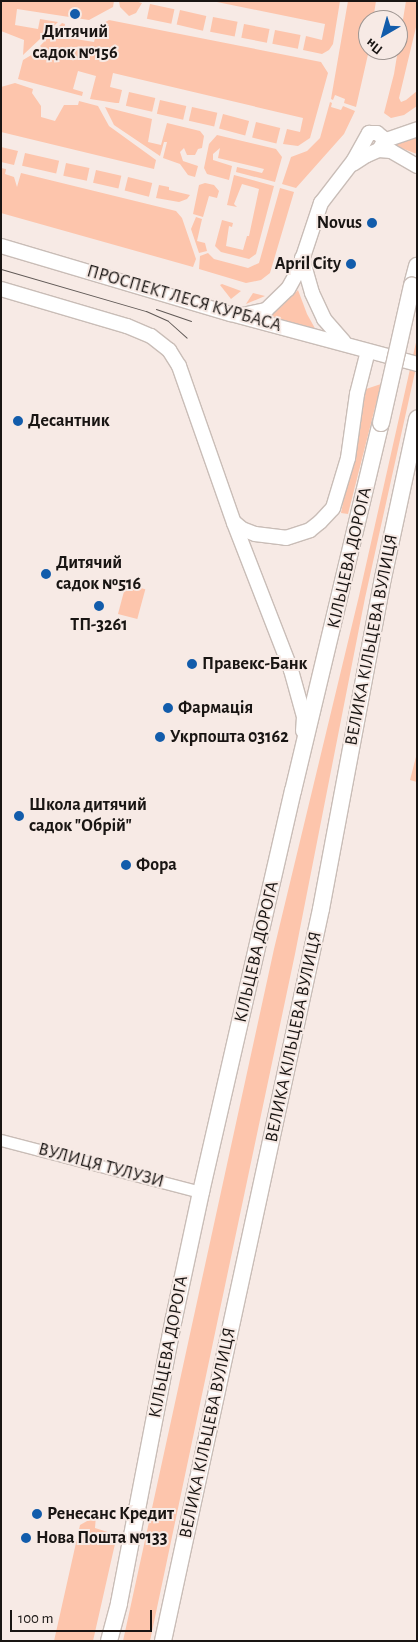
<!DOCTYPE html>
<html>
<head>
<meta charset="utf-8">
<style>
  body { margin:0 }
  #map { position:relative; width:418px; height:1642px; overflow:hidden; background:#f7eae5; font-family:"Alegreya Sans",sans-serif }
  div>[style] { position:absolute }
  .green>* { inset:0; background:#fdc5ac; transform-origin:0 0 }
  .roads { filter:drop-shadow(1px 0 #c9bdb7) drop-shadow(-1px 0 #c9bdb7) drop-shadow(0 1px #c9bdb7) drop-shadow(0 -1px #c9bdb7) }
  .minor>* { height:11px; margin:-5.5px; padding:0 5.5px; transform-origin:5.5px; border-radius:5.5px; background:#fff }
  .major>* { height:14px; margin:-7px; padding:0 7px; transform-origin:7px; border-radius:7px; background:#fff }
  .highway>* { height:16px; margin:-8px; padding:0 8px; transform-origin:8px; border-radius:8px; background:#fff }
  .tram>* { height:1px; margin:-0.5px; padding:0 0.5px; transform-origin:0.5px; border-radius:0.5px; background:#605956 }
  .bridges { filter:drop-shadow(1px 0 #c9bdb7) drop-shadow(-1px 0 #c9bdb7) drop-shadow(0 1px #c9bdb7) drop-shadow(0 -1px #c9bdb7) }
  .highway-bridge>* { height:16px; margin:-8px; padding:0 8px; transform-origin:8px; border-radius:8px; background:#fff }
  .dots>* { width:14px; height:14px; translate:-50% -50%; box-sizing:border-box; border:2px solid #f7eae5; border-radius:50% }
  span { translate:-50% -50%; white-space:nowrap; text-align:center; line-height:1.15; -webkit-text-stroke:4px #f7eae5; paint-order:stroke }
  .poi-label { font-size:18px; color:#191513; font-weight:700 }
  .right { translate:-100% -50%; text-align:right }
  .left { translate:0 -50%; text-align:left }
  .street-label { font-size:18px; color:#191513 }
  .frame { position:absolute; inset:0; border:2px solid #191513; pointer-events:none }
  .north { position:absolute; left:358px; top:10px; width:50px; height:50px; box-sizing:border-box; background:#f7eae5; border:1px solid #9e9591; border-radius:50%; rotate:218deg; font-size:14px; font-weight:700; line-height:20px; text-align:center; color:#191513 }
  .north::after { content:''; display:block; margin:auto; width:18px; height:22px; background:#125cab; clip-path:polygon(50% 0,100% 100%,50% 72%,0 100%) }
  .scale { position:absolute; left:10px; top:1610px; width:142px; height:22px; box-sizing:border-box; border:2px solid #191513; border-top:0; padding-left:6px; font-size:15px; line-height:18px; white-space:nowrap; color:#191513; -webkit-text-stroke:4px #f7eae5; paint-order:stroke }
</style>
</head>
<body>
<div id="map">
  <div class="green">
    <i style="clip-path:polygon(1px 1px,114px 1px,113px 7px,89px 20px,17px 9px,15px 25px,38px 29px,40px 19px,58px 22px,23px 55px,24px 40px,1px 31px)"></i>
    <i style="clip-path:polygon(119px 1px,135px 1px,142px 3px,136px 13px,129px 16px,120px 7px)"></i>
    <i style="clip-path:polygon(212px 1px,340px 1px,333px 44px,329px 50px,322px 54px,303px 50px,306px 36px,322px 40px,325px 24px)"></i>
    <i style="clip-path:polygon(348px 1px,376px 1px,373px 20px,368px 20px,369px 50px,356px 107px,344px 103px,345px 99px,335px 95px,333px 100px,331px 99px)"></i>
    <i style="clip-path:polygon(406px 1px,417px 1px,417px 23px,399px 98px,401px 102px,406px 100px,417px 91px,417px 106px,404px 115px,391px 118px,384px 113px,394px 74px)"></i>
    <i style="left:150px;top:4px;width:25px;height:15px;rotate:12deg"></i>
    <i style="left:180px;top:10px;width:27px;height:15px;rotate:13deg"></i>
    <i style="left:213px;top:17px;width:25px;height:15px;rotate:11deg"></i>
    <i style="clip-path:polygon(109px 20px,321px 62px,328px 73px,310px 138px,298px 146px,283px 144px,287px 129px,300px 132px,303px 118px,113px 73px,110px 87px,122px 90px,119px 103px,116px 103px,90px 99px,96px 76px,78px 71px,73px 89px,83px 92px,82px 96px,18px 79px,23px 60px,33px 54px,39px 59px,45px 51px,40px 46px,62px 23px,65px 24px,63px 37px,94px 42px,98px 26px)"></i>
    <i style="left:244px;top:24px;width:26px;height:14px;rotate:11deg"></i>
    <i style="left:275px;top:30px;width:26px;height:14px;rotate:11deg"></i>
    <i style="clip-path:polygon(15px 83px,33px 89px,32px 93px,41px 106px,41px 117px,55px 121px,64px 105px,78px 105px,79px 101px,98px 106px,109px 126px,156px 160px,154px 169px,1px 132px,1px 87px)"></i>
    <i style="left:129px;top:92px;width:27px;height:14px;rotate:13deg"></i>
    <i style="left:160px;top:100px;width:27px;height:14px;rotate:13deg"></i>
    <i style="clip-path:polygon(330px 102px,332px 103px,331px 107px,341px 110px,343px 106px,355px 111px,344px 134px,296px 188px,282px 184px,291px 157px,307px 151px,320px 138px)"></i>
    <i style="clip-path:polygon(105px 107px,152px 119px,148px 142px,161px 145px,167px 123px,200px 131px,204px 136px,202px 148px,198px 149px,195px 155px,187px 155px,184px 148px,180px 152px,183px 161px,198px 166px,195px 177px,188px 175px,180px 164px,163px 158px,167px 142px,164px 142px,160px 156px,114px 125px)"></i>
    <i style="left:192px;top:107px;width:26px;height:14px;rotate:13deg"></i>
    <i style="left:223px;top:114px;width:27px;height:15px;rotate:15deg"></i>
    <i style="left:256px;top:122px;width:25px;height:16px;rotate:14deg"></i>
    <i style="clip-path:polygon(417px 134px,417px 154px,393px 145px,393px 143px)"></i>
    <i style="clip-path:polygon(217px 135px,276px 149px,282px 157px,275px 182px,236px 172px,237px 167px,262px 173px,264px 169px,218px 158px,220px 148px,213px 154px,213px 160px,232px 166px,229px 180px,207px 174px,204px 168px,209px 144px)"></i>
    <i style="clip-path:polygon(1px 147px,18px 151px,14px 165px,1px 162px)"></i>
    <i style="left:25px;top:153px;width:35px;height:13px;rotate:13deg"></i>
    <i style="left:66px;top:163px;width:24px;height:13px;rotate:12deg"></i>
    <i style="clip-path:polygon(1px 168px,6px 169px,5px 174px,14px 177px,17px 187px,21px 173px,176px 211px,182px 218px,194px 253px,196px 259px,193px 267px,1px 213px)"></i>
    <i style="left:96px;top:170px;width:26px;height:13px;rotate:13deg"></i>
    <i style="clip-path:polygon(234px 175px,274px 186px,256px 254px,249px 259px,221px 252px,215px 246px,222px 220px,233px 223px,232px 227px,229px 226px,226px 246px,243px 250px,247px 236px,249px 236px,259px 189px,242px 184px,234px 204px,237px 207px,227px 205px)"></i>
    <i style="left:128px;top:177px;width:25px;height:14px;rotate:14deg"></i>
    <i style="clip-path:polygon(205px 183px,214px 185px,219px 191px,217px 198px,209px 196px,203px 217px,193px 214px,199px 185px)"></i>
    <i style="clip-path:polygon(159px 185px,169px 187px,169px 190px,190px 195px,187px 199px,179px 202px,156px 198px)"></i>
    <i style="clip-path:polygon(280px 188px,294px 192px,270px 273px,261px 280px,246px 283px,199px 269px,200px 256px,208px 253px,214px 259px,248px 268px,259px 263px)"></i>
    <i style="clip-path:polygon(196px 217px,202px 219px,197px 241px,205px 243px,207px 251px,199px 253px,191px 229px)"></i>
    <i style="clip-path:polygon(222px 284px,241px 291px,231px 299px,220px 285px)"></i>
    <i style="clip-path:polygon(298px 290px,307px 314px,317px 332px,262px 317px,281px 307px)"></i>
    <i style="clip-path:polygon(253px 293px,265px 296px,246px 304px)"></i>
    <i style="clip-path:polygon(417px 338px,417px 363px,365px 598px,295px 954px,150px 1641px,123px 1641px,274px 949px,359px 596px)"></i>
    <i style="clip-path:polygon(381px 384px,348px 514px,341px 513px,366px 389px)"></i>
    <i style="left:126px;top:584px;width:20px;height:31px;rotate:15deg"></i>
    <i style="clip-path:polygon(417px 753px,417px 782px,410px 780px)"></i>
    <i style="clip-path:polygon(96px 1516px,95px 1528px,117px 1535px,93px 1641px,54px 1641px,80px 1525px)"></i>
  </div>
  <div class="roads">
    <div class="minor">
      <i style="left:1px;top:1140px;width:207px;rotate:14.6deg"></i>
    </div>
    <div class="major">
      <i style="left:383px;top:141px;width:36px;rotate:-19deg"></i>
      <i style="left:353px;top:164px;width:17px;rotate:-33deg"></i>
      <i style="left:367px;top:155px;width:13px;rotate:-23deg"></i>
      <i style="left:379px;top:150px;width:12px;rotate:5deg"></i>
      <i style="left:391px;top:151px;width:30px;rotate:30deg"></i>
      <i style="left:1px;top:246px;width:240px;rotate:16.5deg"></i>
      <i style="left:231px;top:314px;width:193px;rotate:15deg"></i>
      <i style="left:302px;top:258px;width:36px;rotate:74deg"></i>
      <i style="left:312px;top:293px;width:29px;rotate:65deg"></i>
      <i style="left:324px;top:319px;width:30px;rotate:49deg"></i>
      <i style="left:1px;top:289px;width:131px;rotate:16.4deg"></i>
      <i style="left:127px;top:326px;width:26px;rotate:23deg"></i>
      <i style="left:151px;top:336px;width:23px;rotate:38deg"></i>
      <i style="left:169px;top:350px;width:19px;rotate:58deg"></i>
      <i style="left:179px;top:366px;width:166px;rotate:70.7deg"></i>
      <i style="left:234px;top:523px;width:158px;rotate:68.8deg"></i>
      <i style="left:291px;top:670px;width:49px;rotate:74.5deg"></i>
      <i style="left:304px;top:717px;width:14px;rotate:94deg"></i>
      <i style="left:242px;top:315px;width:25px;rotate:-12deg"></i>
      <i style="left:266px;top:310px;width:30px;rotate:-44deg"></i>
      <i style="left:288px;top:289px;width:23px;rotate:-61deg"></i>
      <i style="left:299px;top:269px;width:70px;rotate:-71.6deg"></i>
      <i style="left:321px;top:203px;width:54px;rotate:-52.5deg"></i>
      <i style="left:354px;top:160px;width:31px;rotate:-61deg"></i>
      <i style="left:369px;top:133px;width:8px"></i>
      <i style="left:377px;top:133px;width:8px;rotate:40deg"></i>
      <i style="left:383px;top:138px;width:5px;rotate:90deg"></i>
      <i style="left:383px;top:143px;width:8px;rotate:120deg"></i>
      <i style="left:235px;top:523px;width:9px;rotate:41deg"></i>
      <i style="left:242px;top:529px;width:14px;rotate:21deg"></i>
      <i style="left:255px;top:534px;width:31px;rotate:7deg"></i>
      <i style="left:286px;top:538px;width:25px;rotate:-18deg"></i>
      <i style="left:310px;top:530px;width:13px;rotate:-39deg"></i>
      <i style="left:320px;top:522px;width:19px;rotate:-47deg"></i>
      <i style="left:333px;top:508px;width:52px;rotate:-73.3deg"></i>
      <i style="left:348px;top:458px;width:65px;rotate:-82deg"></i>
      <i style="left:357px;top:394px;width:44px;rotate:-75.7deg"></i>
    </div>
    <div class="highway">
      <i style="left:412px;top:285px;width:20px;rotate:-75deg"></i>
      <i style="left:109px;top:1641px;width:39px;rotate:-75deg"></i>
      <i style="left:119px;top:1603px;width:290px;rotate:-79.1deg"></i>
      <i style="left:174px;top:1318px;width:129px;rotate:-77.9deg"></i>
      <i style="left:201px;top:1192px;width:411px;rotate:-77.1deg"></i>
      <i style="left:293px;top:791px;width:378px;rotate:-76.6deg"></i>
      <i style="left:163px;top:1641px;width:749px;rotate:-77.82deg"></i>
      <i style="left:321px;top:909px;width:337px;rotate:-79.4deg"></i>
      <i style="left:383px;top:578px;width:163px;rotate:-77.9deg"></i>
    </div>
  </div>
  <div class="tram">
    <i style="left:1px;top:269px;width:151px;rotate:16.2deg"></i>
    <i style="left:146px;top:311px;width:24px;rotate:24deg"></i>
    <i style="left:168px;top:321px;width:25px;rotate:42deg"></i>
    <i style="left:156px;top:309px;width:37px;rotate:19deg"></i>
  </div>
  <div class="bridges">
    <div class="highway-bridge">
      <i style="left:381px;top:423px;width:141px;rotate:-77.3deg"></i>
    </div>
  </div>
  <div class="dots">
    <i style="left:75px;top:14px;background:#125cab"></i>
    <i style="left:372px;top:223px;background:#125cab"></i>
    <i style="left:351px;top:264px;background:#125cab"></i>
    <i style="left:18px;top:421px;background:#125cab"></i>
    <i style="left:46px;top:574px;background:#125cab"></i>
    <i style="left:99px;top:606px;background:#125cab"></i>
    <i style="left:192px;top:664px;background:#125cab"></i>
    <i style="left:168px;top:708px;background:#125cab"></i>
    <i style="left:160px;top:737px;background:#125cab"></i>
    <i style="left:19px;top:816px;background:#125cab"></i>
    <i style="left:126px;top:865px;background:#125cab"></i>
    <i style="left:37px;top:1514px;background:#125cab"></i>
    <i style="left:26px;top:1538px;background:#125cab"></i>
  </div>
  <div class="poi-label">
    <span style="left:75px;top:43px">Дитячий<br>садок №156</span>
    <span class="right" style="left:362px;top:223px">Novus</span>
    <span class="right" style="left:341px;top:264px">April City</span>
    <span class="left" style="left:28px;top:421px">Десантник</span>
    <span class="left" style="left:56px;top:574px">Дитячий<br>садок №516</span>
    <span style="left:99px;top:625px">ТП-3261</span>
    <span class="left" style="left:202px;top:664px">Правекс-Банк</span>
    <span class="left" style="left:178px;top:708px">Фармація</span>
    <span class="left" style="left:170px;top:737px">Укрпошта 03162</span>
    <span class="left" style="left:29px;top:816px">Школа дитячий<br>садок "Обрій"</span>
    <span class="left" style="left:136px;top:865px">Фора</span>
    <span class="left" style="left:47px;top:1514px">Ренесанс Кредит</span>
    <span class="left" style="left:36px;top:1538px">Нова Пошта №133</span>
  </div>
  <div class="street-label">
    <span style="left:184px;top:299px;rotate:16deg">ПРОСПЕКТ ЛЕСЯ КУРБАСА</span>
    <span style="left:350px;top:558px;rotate:-77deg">КІЛЬЦЕВА ДОРОГА</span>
    <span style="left:372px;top:640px;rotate:-79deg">ВЕЛИКА КІЛЬЦЕВА ВУЛИЦЯ</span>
    <span style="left:257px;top:952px;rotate:-77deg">КІЛЬЦЕВА ДОРОГА</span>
    <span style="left:294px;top:1037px;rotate:-78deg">ВЕЛИКА КІЛЬЦЕВА ВУЛИЦЯ</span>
    <span style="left:101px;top:1166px;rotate:15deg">ВУЛИЦЯ ТУЛУЗИ</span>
    <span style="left:169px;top:1347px;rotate:-79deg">КІЛЬЦЕВА ДОРОГА</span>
    <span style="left:208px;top:1433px;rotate:-78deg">ВЕЛИКА КІЛЬЦЕВА ВУЛИЦЯ</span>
  </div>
  <div class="frame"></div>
  <div class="north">Пн</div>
  <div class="scale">100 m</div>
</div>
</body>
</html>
